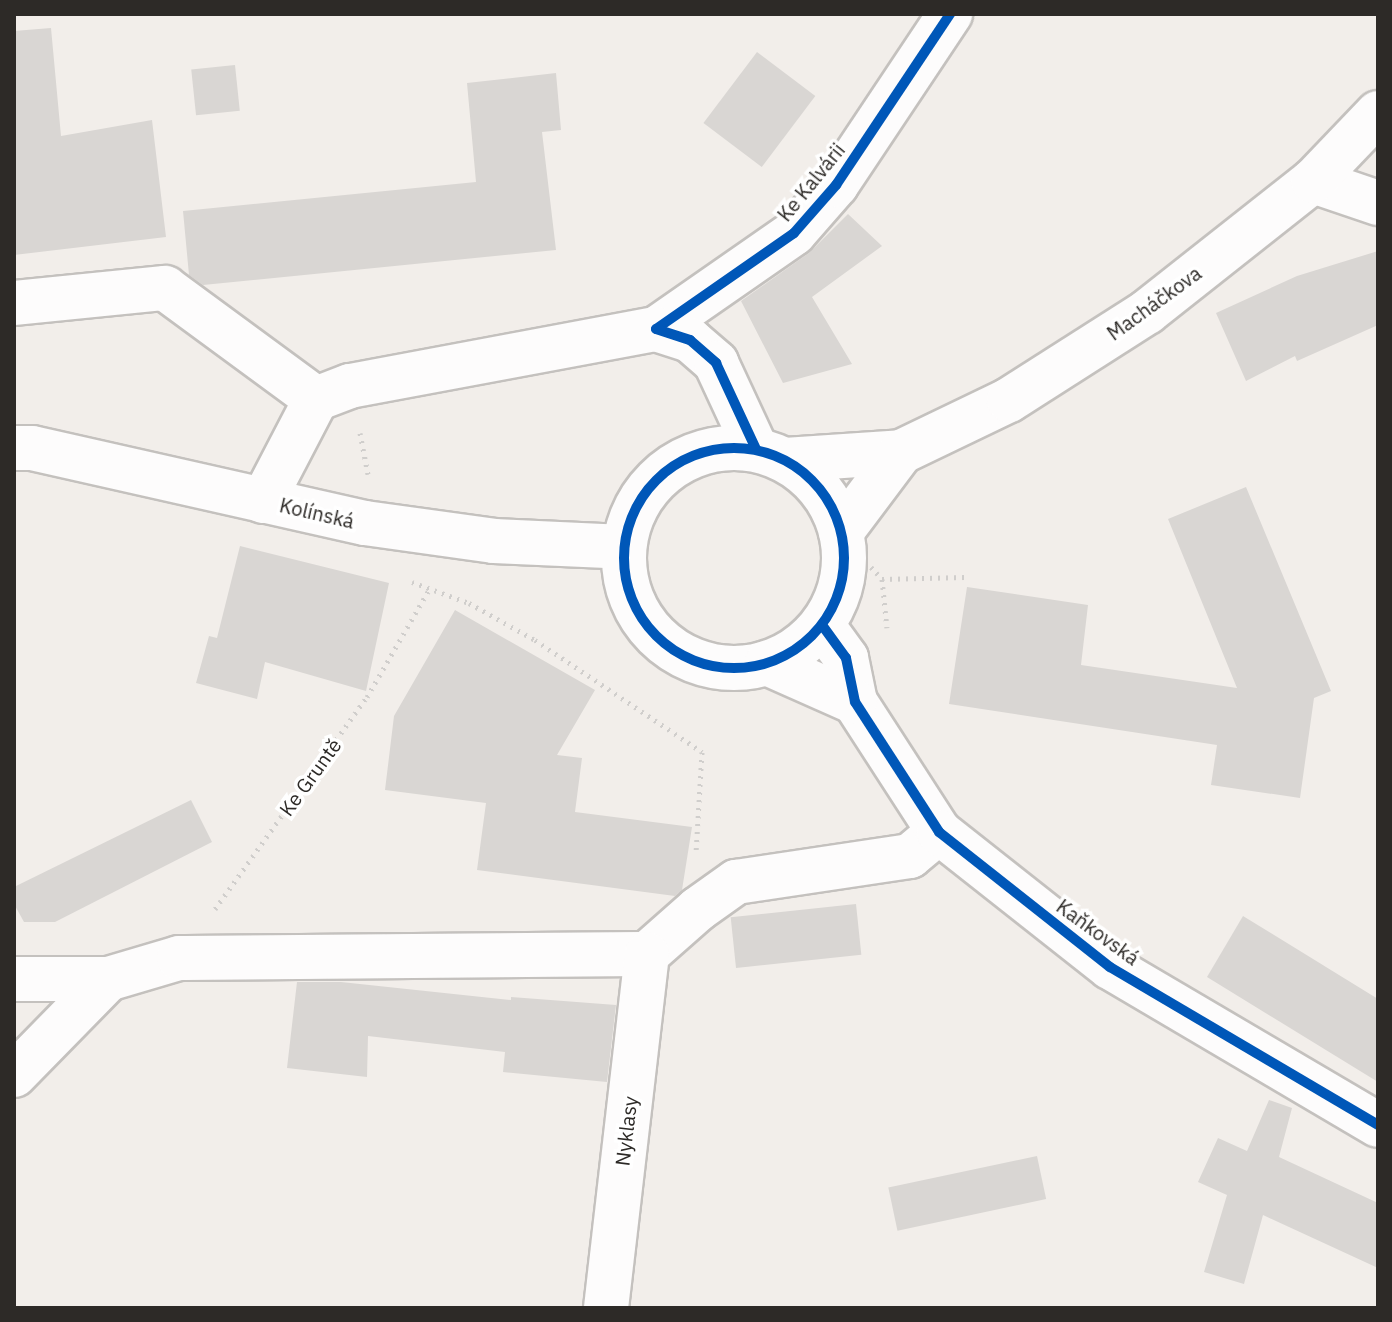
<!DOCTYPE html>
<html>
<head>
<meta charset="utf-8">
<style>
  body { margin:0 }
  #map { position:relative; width:1392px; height:1322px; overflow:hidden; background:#f2eeea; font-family:"IBM Plex Sans",sans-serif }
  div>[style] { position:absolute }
  .building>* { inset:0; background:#d9d6d3; transform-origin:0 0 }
  .path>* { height:5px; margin-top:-2.5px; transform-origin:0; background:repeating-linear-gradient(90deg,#d0cecc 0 2px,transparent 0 8px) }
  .roads { filter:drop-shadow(2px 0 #c4c1be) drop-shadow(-2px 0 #c4c1be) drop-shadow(0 2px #c4c1be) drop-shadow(0 -2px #c4c1be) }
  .minor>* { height:44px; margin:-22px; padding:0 22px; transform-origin:22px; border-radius:22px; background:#fdfcfc }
  .tertiary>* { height:44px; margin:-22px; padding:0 22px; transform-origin:22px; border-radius:22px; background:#fdfcfc }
  .tertiary>.ring { margin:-22px; padding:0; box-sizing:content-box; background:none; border:44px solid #fdfcfc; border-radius:50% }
  .cycleway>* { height:10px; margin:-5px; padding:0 5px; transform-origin:5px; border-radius:5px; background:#0057b8 }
  .cycleway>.ring { margin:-5px; padding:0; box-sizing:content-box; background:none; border:10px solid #0057b8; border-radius:50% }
  span { translate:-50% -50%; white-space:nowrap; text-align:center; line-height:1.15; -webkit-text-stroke:7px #fff; paint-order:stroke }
  .street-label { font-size:20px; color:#2d2a27 }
  .frame { position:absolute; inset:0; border:16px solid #2d2a27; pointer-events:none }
</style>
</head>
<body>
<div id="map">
  <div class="building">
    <i style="clip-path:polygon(51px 28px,61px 136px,152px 120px,166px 237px,14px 255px,14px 31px)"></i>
    <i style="left:757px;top:52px;width:73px;height:89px;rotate:37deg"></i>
    <i style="left:235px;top:65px;width:46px;height:44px;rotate:84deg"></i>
    <i style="clip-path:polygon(556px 73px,561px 130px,542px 132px,556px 250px,203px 285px,189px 275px,183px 211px,476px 182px,467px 83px)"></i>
    <i style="clip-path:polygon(848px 214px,882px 246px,812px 297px,852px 364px,783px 383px,741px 301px,809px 253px)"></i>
    <i style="clip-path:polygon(1378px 251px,1378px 325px,1297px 361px,1295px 356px,1246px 381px,1216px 313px,1297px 276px)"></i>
    <i style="clip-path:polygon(1246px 487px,1331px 691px,1314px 698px,1300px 798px,1211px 785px,1217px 745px,949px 704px,967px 587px,1088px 605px,1081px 665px,1237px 688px,1168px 519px)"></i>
    <i style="clip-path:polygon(240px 546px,389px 583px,366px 691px,265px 662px,257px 699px,196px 683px,209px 636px,217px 638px)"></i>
    <i style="clip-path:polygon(455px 610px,595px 690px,557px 755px,582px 758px,575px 812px,692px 827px,682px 890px,675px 896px,477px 870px,486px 803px,385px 790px,394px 716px)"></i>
    <i style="clip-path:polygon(191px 800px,212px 842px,55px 922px,24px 922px,14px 904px,14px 887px)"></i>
    <i style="left:856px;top:904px;width:51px;height:126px;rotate:84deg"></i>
    <i style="clip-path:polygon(1243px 916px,1378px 999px,1378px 1082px,1207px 977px)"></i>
    <i style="clip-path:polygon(297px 982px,341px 982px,511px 1000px,511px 997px,616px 1005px,607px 1082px,503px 1072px,505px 1052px,368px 1036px,367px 1077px,287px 1068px)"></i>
    <i style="clip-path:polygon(1269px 1100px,1292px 1108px,1279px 1157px,1378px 1203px,1378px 1268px,1263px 1215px,1244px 1284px,1204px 1272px,1227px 1195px,1198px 1182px,1218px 1138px,1247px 1151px)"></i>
    <i style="left:1037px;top:1156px;width:44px;height:152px;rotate:78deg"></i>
  </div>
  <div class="path">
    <i style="left:360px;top:433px;width:42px;rotate:79deg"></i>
    <i style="left:871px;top:567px;width:16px;rotate:47deg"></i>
    <i style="left:882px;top:579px;width:49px;rotate:84.2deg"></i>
    <i style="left:882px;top:579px;width:83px;rotate:-1.4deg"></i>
    <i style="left:412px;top:582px;width:61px;rotate:20.2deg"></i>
    <i style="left:469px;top:603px;width:76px;rotate:29.3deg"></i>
    <i style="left:535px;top:640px;width:201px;rotate:33.8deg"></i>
    <i style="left:702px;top:752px;width:100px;rotate:93.4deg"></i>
    <i style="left:215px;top:909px;width:261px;rotate:-54.4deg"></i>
    <i style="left:367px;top:697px;width:126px;rotate:-60deg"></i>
  </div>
  <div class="roads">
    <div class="minor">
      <i style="left:1313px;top:181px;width:69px;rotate:18.7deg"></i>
      <i style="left:14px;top:303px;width:152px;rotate:-5.7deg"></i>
      <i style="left:165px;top:288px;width:187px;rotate:36.3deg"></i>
      <i style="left:656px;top:329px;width:168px;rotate:-34.8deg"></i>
      <i style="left:794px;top:233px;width:64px;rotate:-48.8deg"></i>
      <i style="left:836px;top:185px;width:206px;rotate:-56.3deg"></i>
      <i style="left:263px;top:501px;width:115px;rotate:-62.5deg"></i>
      <i style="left:316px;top:399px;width:36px;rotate:-21deg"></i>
      <i style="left:350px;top:386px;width:311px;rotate:-10.6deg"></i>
      <i style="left:656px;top:329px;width:36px;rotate:18deg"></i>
      <i style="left:690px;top:340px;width:35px;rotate:41deg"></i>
      <i style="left:716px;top:363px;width:95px;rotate:65.1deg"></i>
      <i style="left:14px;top:979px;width:94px"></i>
      <i style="left:14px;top:1075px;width:134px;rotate:-45.6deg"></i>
      <i style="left:108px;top:979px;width:74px;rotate:-16.5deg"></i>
      <i style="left:179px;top:958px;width:468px;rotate:-0.5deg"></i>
      <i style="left:647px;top:954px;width:68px;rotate:-41.4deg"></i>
      <i style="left:698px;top:909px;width:47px;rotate:-35.4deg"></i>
      <i style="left:736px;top:882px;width:176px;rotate:-8.5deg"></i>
      <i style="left:910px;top:856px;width:38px;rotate:-40deg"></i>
      <i style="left:606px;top:1308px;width:356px;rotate:-83.4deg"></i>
    </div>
    <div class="tertiary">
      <i style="left:14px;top:448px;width:18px"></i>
      <i style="left:32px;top:448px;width:341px;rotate:12.7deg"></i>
      <i style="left:365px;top:523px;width:130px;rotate:7.9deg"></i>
      <i style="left:494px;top:541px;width:130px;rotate:2.6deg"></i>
      <i class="ring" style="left:624px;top:448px;width:176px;height:176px"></i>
      <i style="left:785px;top:460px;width:116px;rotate:-3.9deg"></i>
      <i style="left:901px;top:452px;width:120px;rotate:-25.7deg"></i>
      <i style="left:1009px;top:400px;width:164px;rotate:-32.5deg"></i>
      <i style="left:1147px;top:312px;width:211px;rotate:-38.3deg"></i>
      <i style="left:1313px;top:181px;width:94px;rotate:-46.3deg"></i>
      <i style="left:841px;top:532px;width:100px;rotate:-53.1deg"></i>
      <i style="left:822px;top:625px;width:41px;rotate:54deg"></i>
      <i style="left:846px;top:658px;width:45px;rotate:78.4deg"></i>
      <i style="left:855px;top:702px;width:155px;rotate:57.1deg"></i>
      <i style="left:939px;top:832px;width:218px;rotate:38.3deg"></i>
      <i style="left:1110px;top:967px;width:311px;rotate:30.5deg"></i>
      <i style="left:767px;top:663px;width:96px;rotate:23.9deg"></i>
    </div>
  </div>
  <div class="cycleway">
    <i style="left:656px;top:329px;width:168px;rotate:-34.8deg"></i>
    <i style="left:794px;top:233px;width:64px;rotate:-48.8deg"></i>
    <i style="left:836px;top:185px;width:206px;rotate:-56.3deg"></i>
    <i style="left:656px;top:329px;width:36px;rotate:18deg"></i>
    <i style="left:690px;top:340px;width:35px;rotate:41deg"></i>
    <i style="left:716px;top:363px;width:95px;rotate:65.1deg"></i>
    <i class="ring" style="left:624px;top:448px;width:210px;height:210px"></i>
    <i style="left:822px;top:625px;width:41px;rotate:54deg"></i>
    <i style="left:846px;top:658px;width:45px;rotate:78.4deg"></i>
    <i style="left:855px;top:702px;width:155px;rotate:57.1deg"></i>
    <i style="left:939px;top:832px;width:218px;rotate:38.3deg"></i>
    <i style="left:1110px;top:967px;width:311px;rotate:30.5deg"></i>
  </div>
  <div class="street-label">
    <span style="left:811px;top:182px;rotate:-51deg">Ke Kalvárii</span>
    <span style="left:1154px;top:303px;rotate:-36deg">Macháčkova</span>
    <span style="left:317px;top:513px;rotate:13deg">Kolínská</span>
    <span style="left:310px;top:777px;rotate:-54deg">Ke Gruntě</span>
    <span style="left:1098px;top:932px;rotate:36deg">Kaňkovská</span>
    <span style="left:626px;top:1131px;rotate:-83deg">Nyklasy</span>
  </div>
  <div class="frame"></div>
</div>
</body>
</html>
